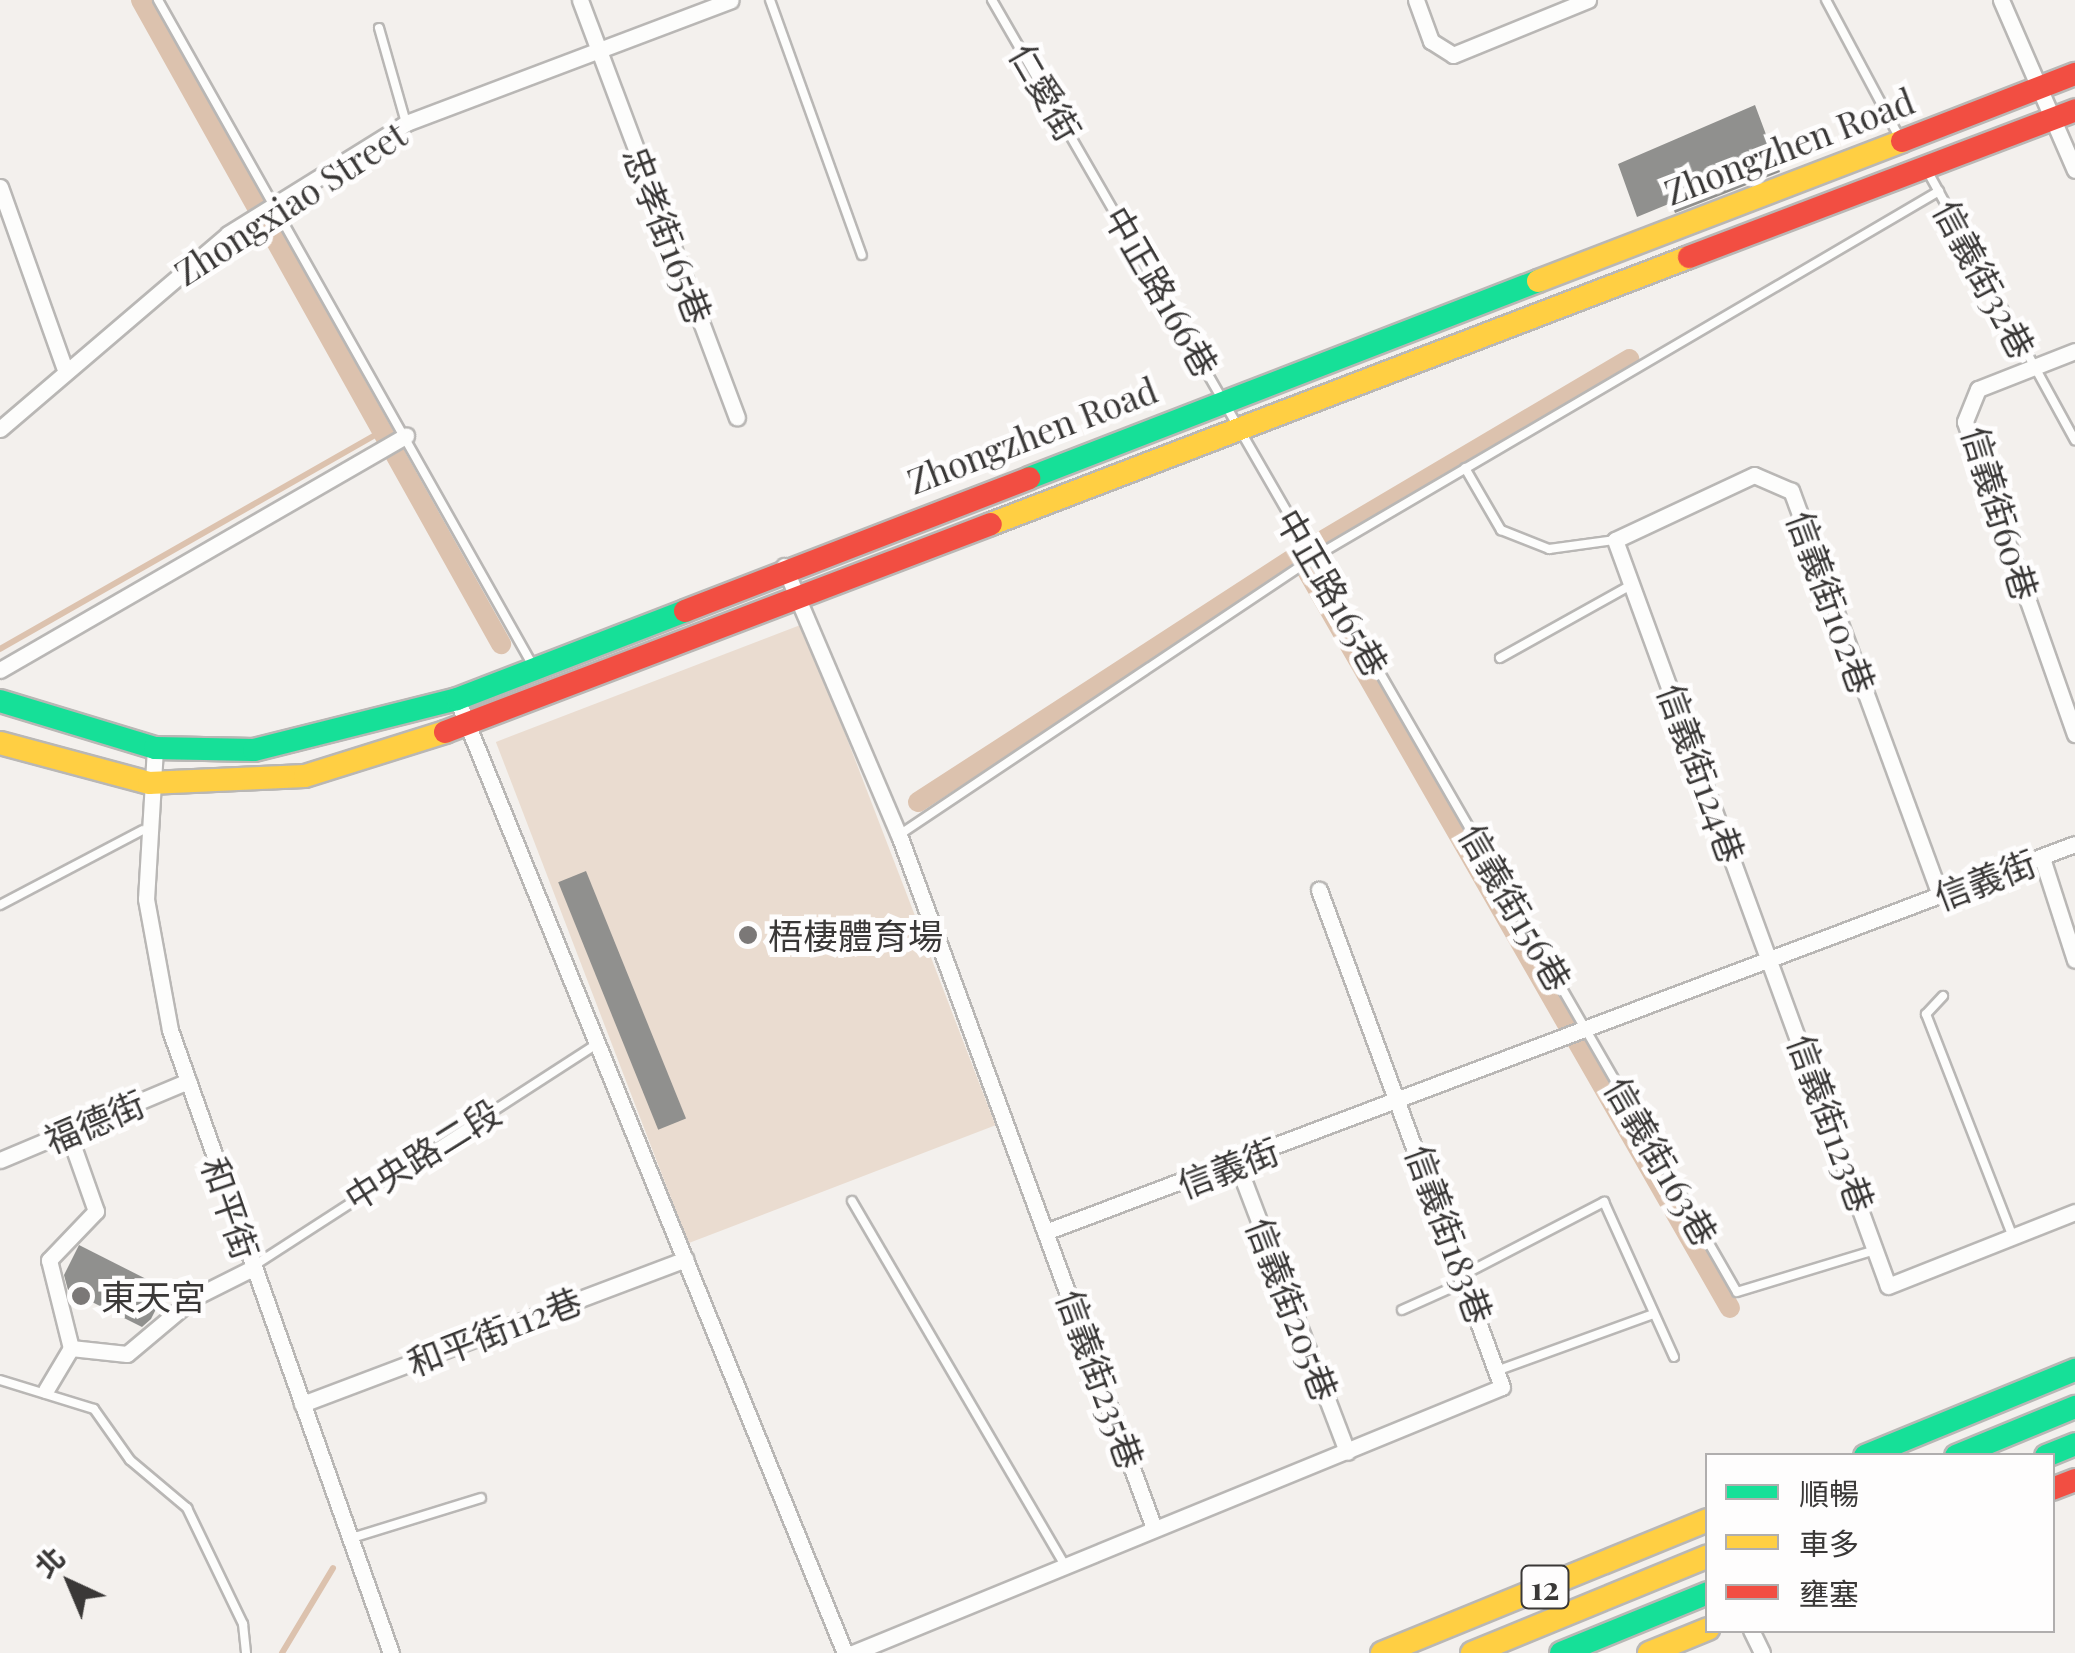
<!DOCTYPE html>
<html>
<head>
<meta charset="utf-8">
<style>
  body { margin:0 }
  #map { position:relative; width:2075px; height:1653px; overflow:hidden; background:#f3f0ed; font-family:"Playfair Display","Noto Sans TC",serif }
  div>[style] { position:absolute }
  .green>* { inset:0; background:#eadcd0; transform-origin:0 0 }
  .stream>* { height:6px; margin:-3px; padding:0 3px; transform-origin:3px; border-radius:3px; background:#dcc2ae }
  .canal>* { height:20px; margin:-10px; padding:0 10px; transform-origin:10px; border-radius:10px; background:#dcc2ae }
  .building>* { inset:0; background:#90908e; transform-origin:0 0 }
  .roads { filter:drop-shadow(2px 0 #b9b7b5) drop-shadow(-2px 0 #b9b7b5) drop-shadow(0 2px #b9b7b5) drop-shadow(0 -2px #b9b7b5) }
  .lane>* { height:8px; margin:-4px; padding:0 4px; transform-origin:4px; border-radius:4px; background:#fdfdfc }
  .street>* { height:15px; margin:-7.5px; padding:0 7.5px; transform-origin:7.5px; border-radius:7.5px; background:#fdfdfc }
  .fast>* { height:22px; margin:-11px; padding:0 11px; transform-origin:11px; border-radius:11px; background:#16e098 }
  .slow>* { height:22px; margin:-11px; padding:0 11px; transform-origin:11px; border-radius:11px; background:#ffcf43 }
  .jam>* { height:22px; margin:-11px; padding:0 11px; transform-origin:11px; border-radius:11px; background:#f24e42 }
  .dots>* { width:28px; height:28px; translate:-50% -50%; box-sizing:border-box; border:5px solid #fefdfd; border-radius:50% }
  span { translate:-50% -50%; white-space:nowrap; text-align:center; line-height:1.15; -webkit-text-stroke:10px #fefdfd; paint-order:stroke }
  .shield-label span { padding:2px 8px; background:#fefdfd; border:2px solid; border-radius:8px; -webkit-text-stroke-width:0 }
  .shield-label { font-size:32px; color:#3a3837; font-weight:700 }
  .street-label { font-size:35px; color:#3a3837 }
  .poi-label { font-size:35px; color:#3a3837 }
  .left { translate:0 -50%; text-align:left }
  .legend { position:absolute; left:1705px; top:1453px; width:350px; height:180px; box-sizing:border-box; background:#fefdfd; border:2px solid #b0aeae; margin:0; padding:12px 18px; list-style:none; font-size:30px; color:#3a3837 }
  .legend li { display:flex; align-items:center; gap:20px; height:50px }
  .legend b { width:50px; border:2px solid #b0aeae }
  .north { position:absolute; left:20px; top:1533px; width:100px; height:100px; -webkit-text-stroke:8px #fefdfd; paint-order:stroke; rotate:316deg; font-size:28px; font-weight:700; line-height:40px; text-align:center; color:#3a3837 }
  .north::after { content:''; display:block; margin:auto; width:35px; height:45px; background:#3a3837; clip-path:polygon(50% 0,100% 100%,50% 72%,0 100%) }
</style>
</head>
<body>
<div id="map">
  <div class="green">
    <i style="left:803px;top:624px;width:537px;height:329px;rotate:69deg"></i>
  </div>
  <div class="stream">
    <i style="left:0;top:649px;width:438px;rotate:-29.7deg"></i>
    <i style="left:282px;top:1653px;width:99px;rotate:-59deg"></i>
  </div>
  <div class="canal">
    <i style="left:141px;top:0;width:738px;rotate:60.79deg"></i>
    <i style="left:1298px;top:555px;width:868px;rotate:60.16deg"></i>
    <i style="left:918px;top:802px;width:453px;rotate:-33deg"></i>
    <i style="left:1298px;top:555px;width:385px;rotate:-30.6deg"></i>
  </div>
  <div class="building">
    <i style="clip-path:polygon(1755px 105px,1780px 172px,1675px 213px,1671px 203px,1637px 217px,1618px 164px)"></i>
    <i style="left:586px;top:871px;width:267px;height:30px;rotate:68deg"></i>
    <i style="clip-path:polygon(79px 1245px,166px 1289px,151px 1319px,142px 1327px,68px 1290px,64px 1275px)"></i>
  </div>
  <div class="roads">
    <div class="lane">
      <i style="left:158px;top:0;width:762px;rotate:60.61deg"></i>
      <i style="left:770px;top:0;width:271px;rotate:70.2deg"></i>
      <i style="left:992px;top:0;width:1491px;rotate:60.03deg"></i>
      <i style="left:1737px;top:1292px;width:144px;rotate:-16.9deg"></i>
      <i style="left:1826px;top:0;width:155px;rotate:61.9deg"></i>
      <i style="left:379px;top:28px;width:99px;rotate:74.1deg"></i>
      <i style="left:1928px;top:172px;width:306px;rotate:61.3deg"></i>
      <i style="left:1465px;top:468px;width:72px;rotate:59.9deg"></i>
      <i style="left:1501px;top:530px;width:52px;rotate:21.6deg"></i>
      <i style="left:1549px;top:549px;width:67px;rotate:-7.8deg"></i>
      <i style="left:1500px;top:658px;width:150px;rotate:-29.1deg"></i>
      <i style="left:899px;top:835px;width:496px;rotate:-33.8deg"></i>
      <i style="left:1311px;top:559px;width:728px;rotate:-30.37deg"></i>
      <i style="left:0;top:905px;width:161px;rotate:-27.7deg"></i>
      <i style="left:1943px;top:996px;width:25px;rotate:133deg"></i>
      <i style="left:1926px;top:1014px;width:239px;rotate:68.7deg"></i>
      <i style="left:852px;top:1201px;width:420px;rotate:59.7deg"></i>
      <i style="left:252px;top:1267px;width:411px;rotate:-32.9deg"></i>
      <i style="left:1465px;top:1274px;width:157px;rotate:-27.4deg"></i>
      <i style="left:1604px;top:1202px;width:170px;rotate:65.7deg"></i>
      <i style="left:1402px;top:1310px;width:66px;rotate:-24.2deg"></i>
      <i style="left:1499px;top:1370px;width:162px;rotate:-19.9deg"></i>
      <i style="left:0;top:1380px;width:98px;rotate:17.1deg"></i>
      <i style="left:94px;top:1409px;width:62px;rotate:54.8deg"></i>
      <i style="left:130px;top:1460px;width:75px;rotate:40.1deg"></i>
      <i style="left:187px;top:1508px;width:129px;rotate:64.2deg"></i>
      <i style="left:243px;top:1624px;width:29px;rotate:84deg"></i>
      <i style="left:352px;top:1538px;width:135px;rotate:-17.2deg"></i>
    </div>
    <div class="street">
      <i style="left:580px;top:0;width:446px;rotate:69.4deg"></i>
      <i style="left:1416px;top:0;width:44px;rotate:69.9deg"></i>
      <i style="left:1431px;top:41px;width:26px;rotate:32deg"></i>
      <i style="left:1453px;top:55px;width:146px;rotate:-22.2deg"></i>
      <i style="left:2001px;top:0;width:185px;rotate:66.5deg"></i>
      <i style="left:0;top:187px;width:191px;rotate:70.4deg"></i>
      <i style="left:2075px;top:351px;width:104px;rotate:158.6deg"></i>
      <i style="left:1978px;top:389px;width:35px;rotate:112deg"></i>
      <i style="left:1965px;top:422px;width:331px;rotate:70.6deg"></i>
      <i style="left:0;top:429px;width:300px;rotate:-40.5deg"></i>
      <i style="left:228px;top:234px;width:210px;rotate:-31.9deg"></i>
      <i style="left:406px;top:123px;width:347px;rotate:-20.7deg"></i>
      <i style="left:784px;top:566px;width:293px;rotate:66.9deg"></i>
      <i style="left:899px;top:835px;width:738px;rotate:69.8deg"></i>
      <i style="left:0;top:670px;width:469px;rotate:-30deg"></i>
      <i style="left:457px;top:699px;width:1030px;rotate:67.87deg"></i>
      <i style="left:155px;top:748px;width:151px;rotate:93.4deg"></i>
      <i style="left:146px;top:899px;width:133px;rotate:79.6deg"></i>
      <i style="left:170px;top:1030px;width:661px;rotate:70.47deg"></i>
      <i style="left:2042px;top:858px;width:107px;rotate:72.1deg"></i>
      <i style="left:1940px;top:895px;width:431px;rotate:-110.2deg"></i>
      <i style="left:1791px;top:491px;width:40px;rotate:-156.6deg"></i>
      <i style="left:1754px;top:475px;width:153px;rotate:154.9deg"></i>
      <i style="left:1615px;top:540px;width:794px;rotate:69.9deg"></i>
      <i style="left:1888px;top:1286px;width:201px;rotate:-21.6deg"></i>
      <i style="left:68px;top:1132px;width:84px;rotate:70.5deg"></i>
      <i style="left:96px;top:1211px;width:68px;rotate:133.8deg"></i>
      <i style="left:49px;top:1260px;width:91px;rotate:76deg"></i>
      <i style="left:71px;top:1348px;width:56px;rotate:6.1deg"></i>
      <i style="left:127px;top:1354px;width:89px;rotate:-40deg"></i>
      <i style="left:195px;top:1297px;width:63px;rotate:-26.6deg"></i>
      <i style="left:0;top:1160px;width:204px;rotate:-22.8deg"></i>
      <i style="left:1238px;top:1166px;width:306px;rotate:69.1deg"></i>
      <i style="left:1048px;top:1231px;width:1097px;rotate:-20.65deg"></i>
      <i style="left:46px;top:1390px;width:49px;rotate:-59.2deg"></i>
      <i style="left:302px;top:1404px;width:410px;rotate:-20.7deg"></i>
      <i style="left:1751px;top:1630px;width:25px;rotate:64deg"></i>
      <i style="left:853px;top:1653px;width:701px;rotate:-22.29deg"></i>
      <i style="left:1502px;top:1387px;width:530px;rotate:-110.21deg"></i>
    </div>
    <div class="fast">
      <i style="left:1029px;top:478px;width:546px;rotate:-21.16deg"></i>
      <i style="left:0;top:701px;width:162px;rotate:16.9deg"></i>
      <i style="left:155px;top:748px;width:99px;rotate:1.2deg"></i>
      <i style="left:254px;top:750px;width:209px;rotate:-14.1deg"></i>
      <i style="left:457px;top:699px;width:244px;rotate:-21.1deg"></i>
      <i style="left:1865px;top:1456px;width:227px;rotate:-22.3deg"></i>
      <i style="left:1956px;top:1456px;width:129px;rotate:-22.4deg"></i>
      <i style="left:2046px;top:1456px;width:31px;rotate:-22deg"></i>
      <i style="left:1561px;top:1653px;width:159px;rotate:-22.2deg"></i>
    </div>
    <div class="slow">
      <i style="left:1538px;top:281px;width:390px;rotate:-21deg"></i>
      <i style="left:991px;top:524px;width:747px;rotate:-20.93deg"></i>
      <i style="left:0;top:743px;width:154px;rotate:15deg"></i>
      <i style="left:149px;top:783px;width:156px;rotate:-2.6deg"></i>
      <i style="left:305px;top:776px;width:147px;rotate:-17.4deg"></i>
      <i style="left:1382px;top:1653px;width:352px;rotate:-22.2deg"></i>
      <i style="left:1472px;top:1653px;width:255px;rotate:-22.3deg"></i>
      <i style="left:1649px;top:1653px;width:64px;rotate:-22.1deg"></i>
    </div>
    <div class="jam">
      <i style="left:1902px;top:141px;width:186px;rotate:-21.2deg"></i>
      <i style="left:1689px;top:257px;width:413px;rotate:-20.8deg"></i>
      <i style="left:685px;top:611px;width:369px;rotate:-21.1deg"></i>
      <i style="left:445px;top:732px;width:584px;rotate:-20.85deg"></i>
      <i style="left:2052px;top:1489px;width:25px;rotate:-21deg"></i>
    </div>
  </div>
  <div class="dots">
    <i style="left:748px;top:935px;background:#7b7877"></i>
    <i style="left:81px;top:1296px;background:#7b7877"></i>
  </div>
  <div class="shield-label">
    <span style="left:1545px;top:1587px">12</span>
  </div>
  <div class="street-label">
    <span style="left:1046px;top:92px;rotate:60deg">仁愛街</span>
    <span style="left:1789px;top:146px;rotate:-21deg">Zhongzhen Road</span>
    <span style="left:290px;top:203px;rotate:-33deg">Zhongxiao Street</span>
    <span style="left:668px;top:235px;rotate:69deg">忠孝街165巷</span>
    <span style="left:1985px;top:279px;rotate:62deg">信義街32巷</span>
    <span style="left:1162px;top:291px;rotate:60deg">中正路166巷</span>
    <span style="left:1032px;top:435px;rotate:-21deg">Zhongzhen Road</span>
    <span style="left:2001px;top:513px;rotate:73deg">信義街60巷</span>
    <span style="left:1333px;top:592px;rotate:60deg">中正路165巷</span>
    <span style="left:1832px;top:602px;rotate:70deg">信義街102巷</span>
    <span style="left:1702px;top:773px;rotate:70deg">信義街124巷</span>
    <span style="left:1985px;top:879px;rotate:-21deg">信義街</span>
    <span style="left:1516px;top:907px;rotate:60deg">信義街156巷</span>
    <span style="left:94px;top:1121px;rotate:-23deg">福德街</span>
    <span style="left:1832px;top:1123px;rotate:70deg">信義街123巷</span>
    <span style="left:422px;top:1154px;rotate:-32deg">中央路二段</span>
    <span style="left:1662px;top:1161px;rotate:60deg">信義街163巷</span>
    <span style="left:1228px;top:1167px;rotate:-21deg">信義街</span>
    <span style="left:231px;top:1208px;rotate:71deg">和平街</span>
    <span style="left:1450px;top:1234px;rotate:70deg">信義街183巷</span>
    <span style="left:1293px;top:1309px;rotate:69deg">信義街205巷</span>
    <span style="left:494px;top:1331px;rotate:-21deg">和平街112巷</span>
    <span style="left:1101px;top:1379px;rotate:70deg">信義街235巷</span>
  </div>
  <div class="poi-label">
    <span class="left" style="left:768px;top:935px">梧棲體育場</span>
    <span class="left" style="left:101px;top:1296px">東天宮</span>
  </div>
  <ul class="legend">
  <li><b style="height:12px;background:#16e098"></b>順暢</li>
  <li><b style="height:12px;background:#ffcf43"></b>車多</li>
  <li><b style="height:12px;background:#f24e42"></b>壅塞</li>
  </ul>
  <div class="north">北</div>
</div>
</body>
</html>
